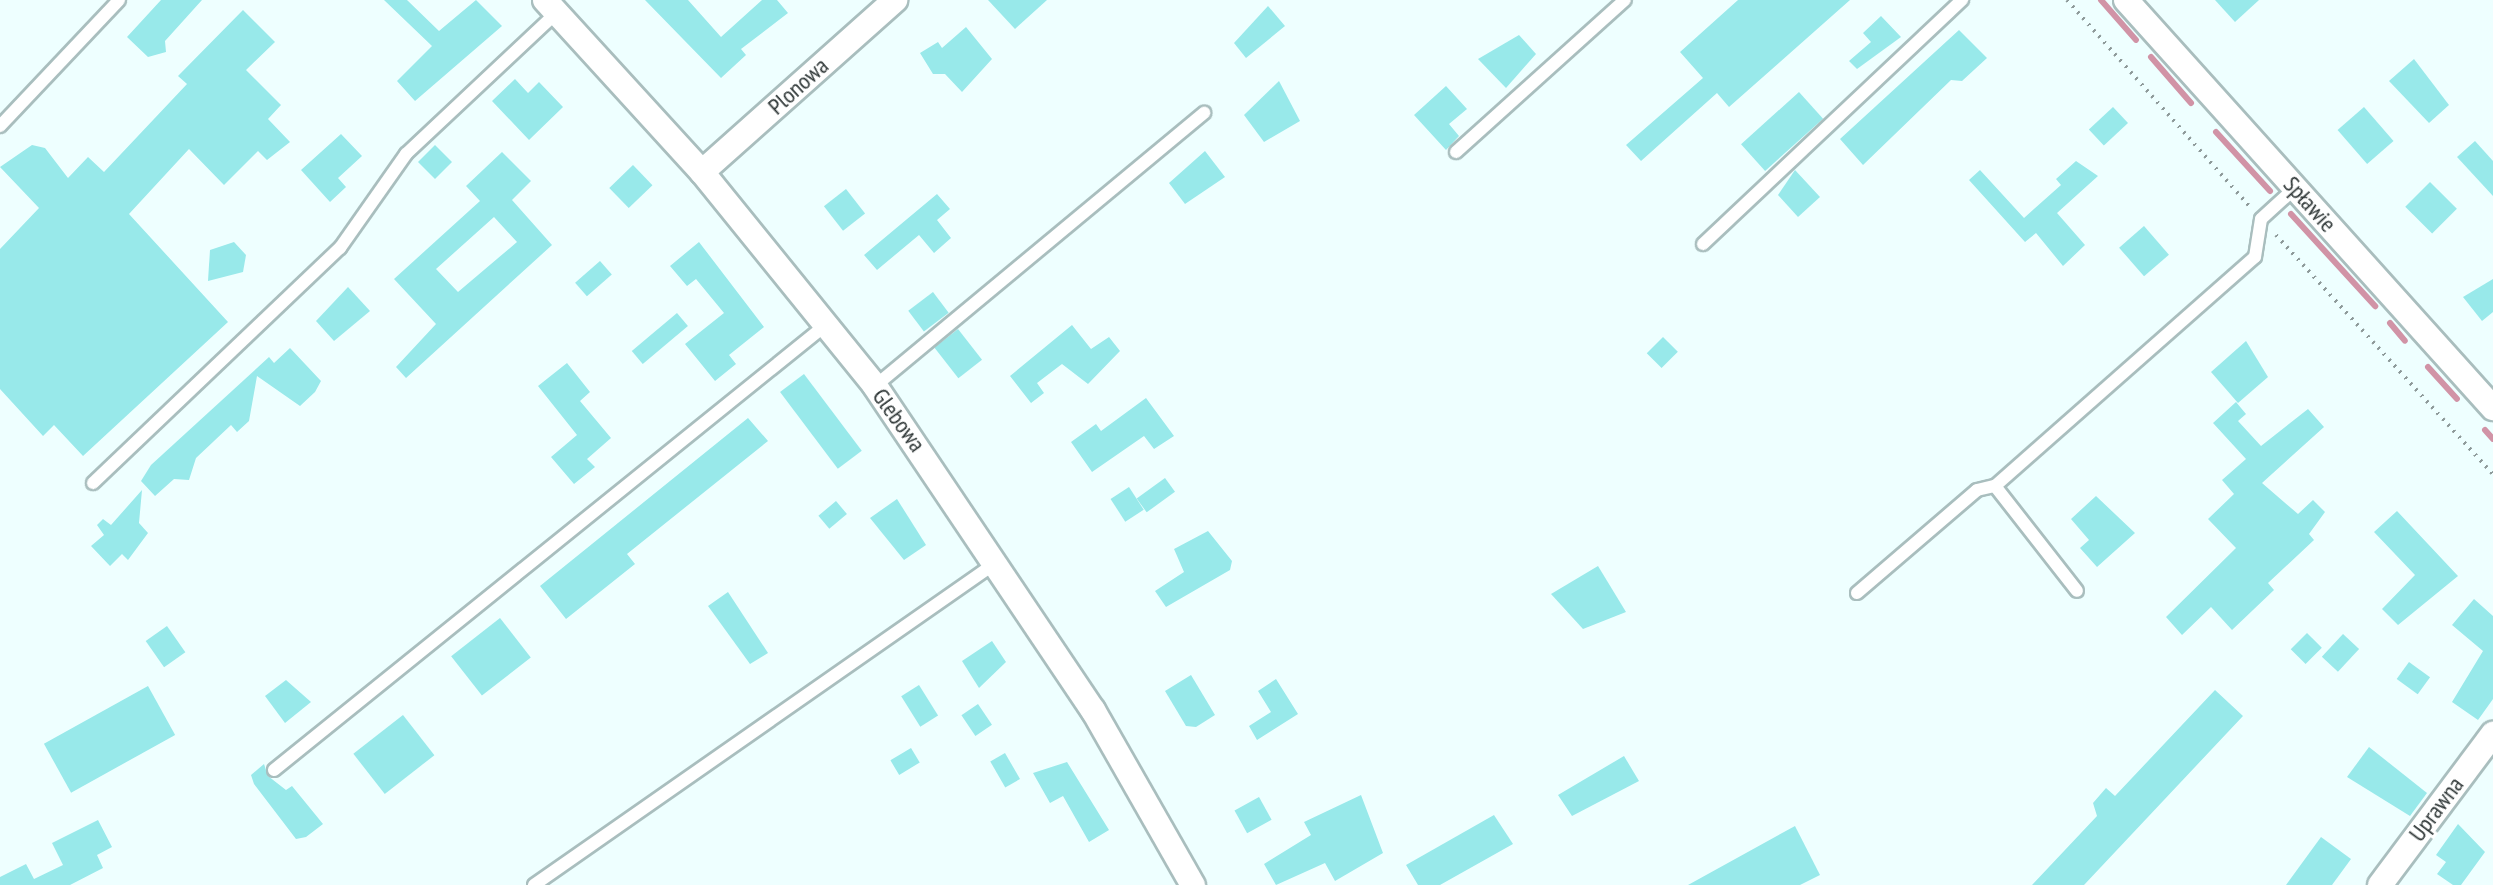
<!DOCTYPE html>
<html>
<head>
<meta charset="utf-8">
<style>
  body { margin:0 }
  #map { position:relative; width:2493px; height:885px; overflow:hidden; background:#eff; font-family:"PT Sans Narrow",sans-serif }
  div>[style] { position:absolute }
  .stream>* { height:6px; margin:-3px; padding:0 3px; transform-origin:3px; border-radius:3px; background:#d193a6 }
  .building>* { inset:0; background:#98e9ea; transform-origin:0 0 }
  .path>* { height:4px; margin-top:-2px; transform-origin:0; background:repeating-linear-gradient(90deg,#8e9a9a 0 2px,transparent 0 8px) }
  .roads { filter:drop-shadow(2px 0 #a9bebe) drop-shadow(-2px 0 #a9bebe) drop-shadow(0 2px #a9bebe) drop-shadow(0 -2px #a9bebe) }
  .service>* { height:12px; margin:-6px; padding:0 6px; transform-origin:6px; border-radius:6px; background:#fff }
  .minor>* { height:24px; margin:-12px; padding:0 12px; transform-origin:12px; border-radius:12px; background:#fff }
  span { translate:-50% -50%; white-space:nowrap; text-align:center; line-height:1.15; -webkit-text-stroke:6px #fff; paint-order:stroke }
  .street-label { font-size:24px; color:#2d3535 }
</style>
</head>
<body>
<div id="map">
  <div class="stream">
    <i style="left:2101px;top:0;width:53px;rotate:48.8deg"></i>
    <i style="left:2151px;top:57px;width:61px;rotate:49deg"></i>
    <i style="left:2216px;top:132px;width:80px;rotate:47.5deg"></i>
    <i style="left:2291px;top:214px;width:125px;rotate:47.6deg"></i>
    <i style="left:2390px;top:323px;width:23px;rotate:50deg"></i>
    <i style="left:2428px;top:367px;width:43px;rotate:47.8deg"></i>
    <i style="left:2485px;top:430px;width:12px;rotate:48deg"></i>
  </div>
  <div class="building">
    <i style="clip-path:polygon(161px 0,202px 0,165px 41px,166px 52px,148px 57px,127px 37px)"></i>
    <i style="clip-path:polygon(384px 0,407px 0,439px 31px,476px 0,502px 26px,415px 101px,397px 81px,432px 46px)"></i>
    <i style="clip-path:polygon(645px 0,688px 0,721px 37px,762px 0,777px 0,788px 13px,741px 49px,746px 55px,721px 78px)"></i>
    <i style="clip-path:polygon(988px 0,1047px 0,1015px 29px)"></i>
    <i style="clip-path:polygon(1738px 0,1850px 0,1729px 107px,1717px 93px,1641px 161px,1626px 145px,1703px 78px,1680px 52px)"></i>
    <i style="clip-path:polygon(2215px 0,2259px 0,2235px 22px)"></i>
    <i style="clip-path:polygon(1268px 6px,1285px 26px,1246px 58px,1234px 43px)"></i>
    <i style="clip-path:polygon(243px 10px,275px 42px,246px 70px,281px 105px,268px 119px,290px 142px,267px 160px,258px 151px,224px 185px,189px 149px,129px 214px,228px 322px,83px 456px,54px 425px,43px 436px,0 389px,0 249px,39px 208px,0 167px,32px 145px,45px 148px,68px 178px,88px 157px,104px 172px,187px 84px,178px 76px)"></i>
    <i style="clip-path:polygon(1881px 16px,1901px 37px,1857px 69px,1849px 61px,1871px 42px,1863px 33px)"></i>
    <i style="clip-path:polygon(966px 27px,992px 59px,962px 92px,945px 74px,933px 74px,920px 53px,938px 42px,942px 48px)"></i>
    <i style="clip-path:polygon(1959px 30px,1987px 58px,1962px 81px,1951px 80px,1863px 165px,1840px 139px)"></i>
    <i style="clip-path:polygon(1519px 35px,1536px 54px,1506px 88px,1478px 59px)"></i>
    <i style="clip-path:polygon(2414px 59px,2449px 105px,2429px 123px,2389px 81px)"></i>
    <i style="clip-path:polygon(515px 79px,528px 93px,539px 82px,563px 107px,529px 140px,492px 101px)"></i>
    <i style="clip-path:polygon(1279px 81px,1300px 121px,1264px 142px,1244px 115px)"></i>
    <i style="clip-path:polygon(1446px 86px,1467px 109px,1449px 124px,1459px 136px,1446px 150px,1414px 115px)"></i>
    <i style="left:1799px;top:92px;width:36px;height:78px;rotate:48deg"></i>
    <i style="left:2113px;top:107px;width:22px;height:33px;rotate:47deg"></i>
    <i style="left:2364px;top:107px;width:45px;height:35px;rotate:49deg"></i>
    <i style="clip-path:polygon(341px 134px,362px 156px,338px 178px,346px 187px,330px 202px,301px 170px)"></i>
    <i style="clip-path:polygon(2475px 141px,2493px 161px,2493px 196px,2457px 157px)"></i>
    <i style="left:435px;top:145px;width:24px;height:24px;rotate:45deg"></i>
    <i style="clip-path:polygon(1205px 151px,1225px 177px,1185px 204px,1169px 183px)"></i>
    <i style="clip-path:polygon(evenodd,502px 152px,531px 181px,512px 200px,552px 245px,406px 378px,396px 367px,436px 324px,394px 279px,480px 201px,466px 186px,502px 152px,494px 217px,517px 242px,458px 292px,436px 269px,494px 217px)"></i>
    <i style="clip-path:polygon(2076px 161px,2098px 176px,2057px 213px,2085px 245px,2063px 266px,2036px 233px,2025px 242px,1969px 180px,1980px 170px,2024px 218px,2061px 185px,2056px 179px)"></i>
    <i style="left:633px;top:165px;width:28px;height:33px;rotate:46deg"></i>
    <i style="clip-path:polygon(1795px 170px,1820px 197px,1798px 217px,1778px 195px)"></i>
    <i style="left:2430px;top:182px;width:38px;height:35px;rotate:45deg"></i>
    <i style="left:846px;top:189px;width:31px;height:28px;rotate:52deg"></i>
    <i style="clip-path:polygon(937px 194px,950px 209px,937px 220px,951px 238px,934px 253px,919px 235px,877px 270px,864px 255px)"></i>
    <i style="left:2144px;top:226px;width:38px;height:33px;rotate:49deg"></i>
    <i style="clip-path:polygon(234px 242px,246px 255px,243px 272px,208px 281px,210px 250px)"></i>
    <i style="clip-path:polygon(699px 242px,764px 327px,729px 355px,736px 364px,715px 381px,685px 344px,724px 313px,696px 279px,687px 286px,670px 266px)"></i>
    <i style="left:600px;top:261px;width:18px;height:33px;rotate:49deg"></i>
    <i style="clip-path:polygon(2493px 279px,2493px 312px,2482px 321px,2463px 297px)"></i>
    <i style="clip-path:polygon(348px 287px,370px 311px,334px 341px,316px 321px)"></i>
    <i style="left:933px;top:292px;width:26px;height:31px;rotate:53deg"></i>
    <i style="left:677px;top:313px;width:17px;height:59px;rotate:50deg"></i>
    <i style="clip-path:polygon(1072px 325px,1091px 349px,1109px 337px,1120px 351px,1088px 384px,1062px 364px,1037px 383px,1044px 393px,1031px 403px,1010px 376px)"></i>
    <i style="left:958px;top:329px;width:39px;height:30px;rotate:52deg"></i>
    <i style="left:1663px;top:337px;width:21px;height:23px;rotate:45deg"></i>
    <i style="clip-path:polygon(2246px 341px,2268px 377px,2238px 403px,2211px 372px)"></i>
    <i style="clip-path:polygon(290px 348px,321px 381px,315px 392px,300px 406px,257px 376px,249px 421px,237px 432px,231px 425px,196px 458px,189px 480px,174px 479px,155px 496px,141px 481px,151px 465px,269px 357px,274px 363px)"></i>
    <i style="clip-path:polygon(567px 363px,590px 392px,580px 401px,611px 438px,587px 459px,595px 467px,574px 484px,551px 457px,577px 435px,538px 386px)"></i>
    <i style="left:804px;top:374px;width:96px;height:30px;rotate:53deg"></i>
    <i style="clip-path:polygon(1146px 398px,1174px 436px,1154px 449px,1144px 436px,1092px 472px,1071px 442px,1096px 424px,1101px 431px)"></i>
    <i style="clip-path:polygon(2236px 402px,2246px 414px,2238px 421px,2261px 446px,2308px 409px,2324px 427px,2262px 483px,2298px 514px,2313px 500px,2325px 512px,2309px 534px,2314px 540px,2268px 583px,2274px 590px,2232px 630px,2211px 607px,2182px 635px,2166px 617px,2236px 548px,2208px 519px,2234px 494px,2222px 480px,2246px 459px,2213px 423px)"></i>
    <i style="clip-path:polygon(748px 418px,768px 441px,627px 554px,635px 564px,566px 619px,540px 586px)"></i>
    <i style="left:1165px;top:478px;width:17px;height:35px;rotate:54deg"></i>
    <i style="left:1129px;top:487px;width:27px;height:22px;rotate:57deg"></i>
    <i style="clip-path:polygon(142px 490px,139px 523px,148px 533px,128px 560px,122px 554px,110px 566px,91px 546px,104px 535px,97px 525px,103px 519px,111px 525px)"></i>
    <i style="clip-path:polygon(2096px 496px,2135px 533px,2097px 567px,2080px 548px,2089px 540px,2071px 519px)"></i>
    <i style="clip-path:polygon(897px 499px,926px 545px,904px 560px,870px 518px)"></i>
    <i style="left:836px;top:501px;width:17px;height:23px;rotate:50deg"></i>
    <i style="clip-path:polygon(2397px 511px,2458px 576px,2398px 625px,2382px 609px,2415px 575px,2374px 532px)"></i>
    <i style="clip-path:polygon(1208px 531px,1232px 561px,1230px 570px,1166px 607px,1155px 591px,1184px 572px,1174px 549px)"></i>
    <i style="clip-path:polygon(1598px 566px,1626px 612px,1583px 629px,1551px 594px)"></i>
    <i style="clip-path:polygon(728px 592px,768px 653px,750px 664px,708px 606px)"></i>
    <i style="clip-path:polygon(2474px 599px,2493px 616px,2493px 699px,2478px 720px,2452px 702px,2483px 651px,2452px 625px)"></i>
    <i style="left:500px;top:618px;width:50px;height:62px;rotate:52deg"></i>
    <i style="left:167px;top:626px;width:32px;height:26px;rotate:55deg"></i>
    <i style="left:2307px;top:633px;width:21px;height:23px;rotate:45deg"></i>
    <i style="left:2343px;top:634px;width:22px;height:31px;rotate:43deg"></i>
    <i style="clip-path:polygon(992px 641px,1006px 662px,979px 688px,962px 661px)"></i>
    <i style="left:2409px;top:662px;width:26px;height:21px;rotate:36deg"></i>
    <i style="clip-path:polygon(1191px 675px,1215px 715px,1196px 727px,1186px 726px,1165px 691px)"></i>
    <i style="clip-path:polygon(1276px 679px,1298px 714px,1257px 740px,1249px 726px,1271px 712px,1258px 691px)"></i>
    <i style="clip-path:polygon(286px 680px,311px 702px,285px 723px,265px 696px)"></i>
    <i style="left:919px;top:685px;width:36px;height:21px;rotate:58deg"></i>
    <i style="left:148px;top:686px;width:56px;height:119px;rotate:61deg"></i>
    <i style="clip-path:polygon(2215px 690px,2243px 716px,2084px 885px,2032px 885px,2097px 816px,2093px 803px,2106px 788px,2115px 796px)"></i>
    <i style="left:978px;top:704px;width:25px;height:20px;rotate:56deg"></i>
    <i style="left:403px;top:715px;width:51px;height:63px;rotate:52deg"></i>
    <i style="clip-path:polygon(2369px 747px,2427px 793px,2410px 816px,2347px 777px)"></i>
    <i style="left:911px;top:748px;width:17px;height:24px;rotate:59deg"></i>
    <i style="left:1005px;top:753px;width:30px;height:17px;rotate:60deg"></i>
    <i style="clip-path:polygon(1624px 756px,1639px 781px,1572px 816px,1558px 795px)"></i>
    <i style="clip-path:polygon(1067px 762px,1109px 830px,1089px 842px,1063px 796px,1050px 803px,1033px 773px)"></i>
    <i style="clip-path:polygon(264px 764px,268px 776px,286px 790px,292px 786px,323px 824px,306px 837px,296px 839px,254px 784px,251px 775px)"></i>
    <i style="clip-path:polygon(1361px 795px,1383px 853px,1335px 881px,1325px 863px,1276px 885px,1264px 864px,1311px 835px,1304px 822px)"></i>
    <i style="left:1259px;top:797px;width:26px;height:28px;rotate:61deg"></i>
    <i style="clip-path:polygon(1494px 815px,1513px 844px,1440px 885px,1418px 885px,1406px 865px)"></i>
    <i style="clip-path:polygon(98px 820px,112px 847px,97px 855px,103px 868px,70px 885px,0 885px,0 877px,26px 864px,34px 879px,63px 865px,52px 843px)"></i>
    <i style="clip-path:polygon(2458px 824px,2485px 852px,2461px 885px,2453px 885px,2437px 874px,2446px 862px,2436px 855px)"></i>
    <i style="clip-path:polygon(1795px 826px,1820px 875px,1800px 885px,1688px 885px)"></i>
    <i style="clip-path:polygon(2321px 837px,2351px 859px,2332px 885px,2286px 885px)"></i>
  </div>
  <div class="path">
    <i style="left:2067px;top:0;width:278px;rotate:48.5deg"></i>
    <i style="left:2276px;top:235px;width:323px;rotate:47.8deg"></i>
  </div>
  <div class="roads">
    <div class="service">
      <i style="left:0;top:126px;width:173px;rotate:-46.6deg"></i>
      <i style="left:1456px;top:152px;width:227px;rotate:-42deg"></i>
      <i style="left:1703px;top:244px;width:356px;rotate:-43.3deg"></i>
      <i style="left:875px;top:386px;width:428px;rotate:-39.7deg"></i>
      <i style="left:93px;top:483px;width:341px;rotate:-43.6deg"></i>
      <i style="left:340px;top:248px;width:115px;rotate:-54.9deg"></i>
      <i style="left:406px;top:154px;width:207px;rotate:-43.2deg"></i>
      <i style="left:1995px;top:486px;width:133px;rotate:52deg"></i>
      <i style="left:1857px;top:593px;width:158px;rotate:-40.6deg"></i>
      <i style="left:1977px;top:490px;width:18px;rotate:-13deg"></i>
      <i style="left:1995px;top:486px;width:346px;rotate:-41.4deg"></i>
      <i style="left:2255px;top:257px;width:38px;rotate:-81deg"></i>
      <i style="left:2261px;top:219px;width:46px;rotate:-42.4deg"></i>
      <i style="left:274px;top:770px;width:710px;rotate:-38.89deg"></i>
      <i style="left:534px;top:885px;width:565px;rotate:-34.9deg"></i>
    </div>
    <div class="minor">
      <i style="left:545px;top:0;width:233px;rotate:47.6deg"></i>
      <i style="left:702px;top:172px;width:275px;rotate:51deg"></i>
      <i style="left:875px;top:386px;width:391px;rotate:56.1deg"></i>
      <i style="left:1093px;top:710px;width:202px;rotate:60.3deg"></i>
      <i style="left:2126px;top:0;width:549px;rotate:48.03deg"></i>
      <i style="left:702px;top:172px;width:259px;rotate:-41.7deg"></i>
      <i style="left:2380px;top:885px;width:189px;rotate:-53.2deg"></i>
    </div>
  </div>
  <div class="street-label">
    <span style="left:798px;top:86px;rotate:-42deg">Plonowa</span>
    <span style="left:2310px;top:204px;rotate:48deg">Spławie</span>
    <span style="left:899px;top:420px;rotate:54deg">Glebowa</span>
    <span style="left:2436px;top:809px;rotate:-53deg">Uprawna</span>
  </div>
</div>
</body>
</html>
